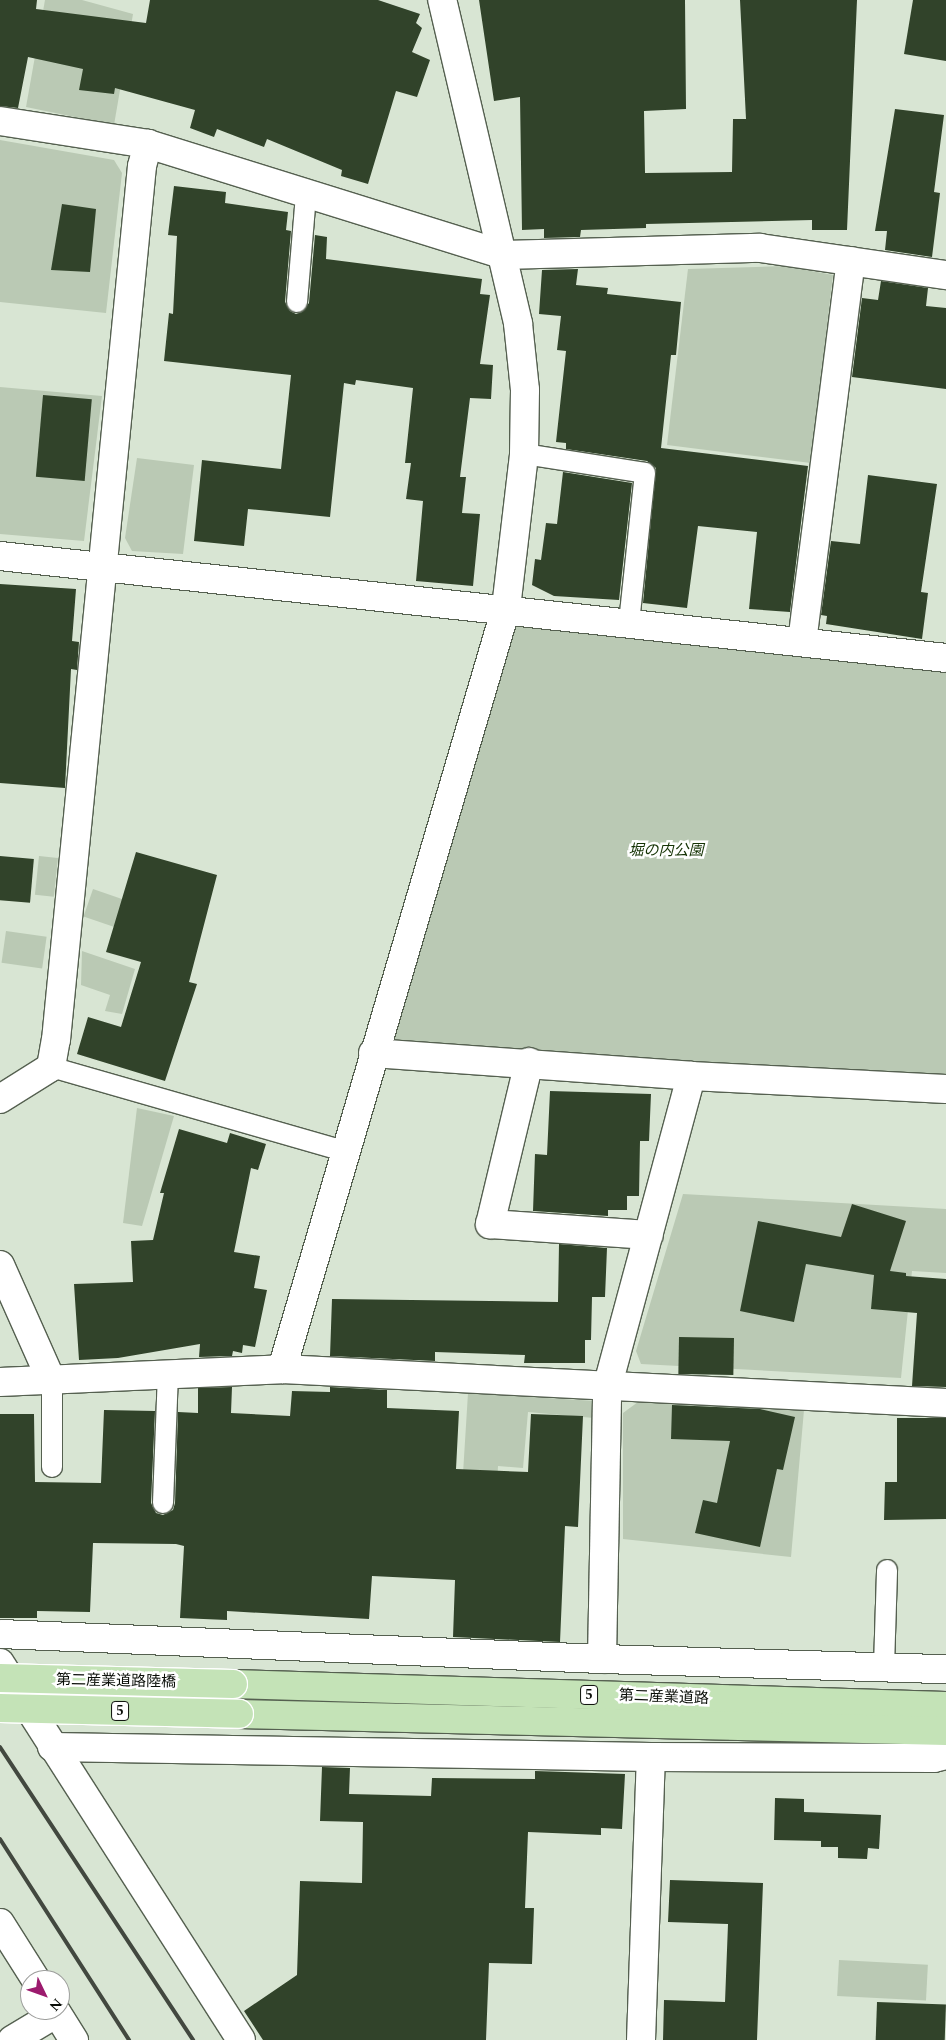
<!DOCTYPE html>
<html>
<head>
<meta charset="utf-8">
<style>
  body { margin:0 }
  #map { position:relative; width:946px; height:2040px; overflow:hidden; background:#d8e5d3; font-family:Spectral,"Noto Sans JP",serif }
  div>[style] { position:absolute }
  .green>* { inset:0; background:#bac9b4; transform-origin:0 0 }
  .building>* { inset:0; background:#31432a; transform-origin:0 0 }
  .roads { filter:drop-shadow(1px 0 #556050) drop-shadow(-1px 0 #556050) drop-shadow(0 1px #556050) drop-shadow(0 -1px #556050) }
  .service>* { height:20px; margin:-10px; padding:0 10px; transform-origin:10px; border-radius:10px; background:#fff }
  .minor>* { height:28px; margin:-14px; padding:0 14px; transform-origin:14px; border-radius:14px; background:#fff }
  .tertiary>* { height:28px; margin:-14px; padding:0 14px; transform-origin:14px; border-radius:14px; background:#fff }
  .primary>* { height:28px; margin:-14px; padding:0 14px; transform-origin:14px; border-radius:14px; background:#c4e3b7 }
  .rail>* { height:4px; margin:-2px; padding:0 2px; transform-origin:2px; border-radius:2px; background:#42483f }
  .bridges { filter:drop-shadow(1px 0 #fff) drop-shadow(-1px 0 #fff) drop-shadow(0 1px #fff) drop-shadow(0 -1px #fff) }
  .primary-bridge>* { height:28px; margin:-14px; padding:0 14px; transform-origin:14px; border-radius:14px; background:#c4e3b7 }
  span { translate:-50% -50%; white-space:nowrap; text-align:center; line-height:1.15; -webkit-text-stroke:5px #fff; paint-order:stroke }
  .shield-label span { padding:1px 4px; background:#fff; border:1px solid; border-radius:4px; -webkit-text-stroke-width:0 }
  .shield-label { font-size:14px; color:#090d07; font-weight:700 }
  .park-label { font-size:15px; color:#153305; font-style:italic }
  .street-label { font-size:15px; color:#090d07 }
  .north { position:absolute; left:20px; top:1970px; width:50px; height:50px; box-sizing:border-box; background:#fff; border:1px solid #9d9e9c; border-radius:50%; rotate:132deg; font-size:14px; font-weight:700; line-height:20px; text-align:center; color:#090d07 }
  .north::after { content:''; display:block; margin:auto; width:18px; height:22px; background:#9c1b6e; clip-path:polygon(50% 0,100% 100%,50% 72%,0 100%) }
</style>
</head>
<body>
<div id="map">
  <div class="green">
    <i style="clip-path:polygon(45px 0,82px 0,133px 14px,114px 125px,26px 107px)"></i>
    <i style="clip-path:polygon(0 140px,114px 160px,122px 173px,106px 313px,0 302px)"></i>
    <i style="clip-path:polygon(784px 266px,833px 275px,811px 463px,667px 445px,688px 269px)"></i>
    <i style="clip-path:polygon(0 387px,102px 396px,84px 541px,0 534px)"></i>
    <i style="clip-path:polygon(137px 458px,194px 465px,183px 554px,132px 551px,125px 538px)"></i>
    <i style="clip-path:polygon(506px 608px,946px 658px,946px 1089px,373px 1053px)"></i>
    <i style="left:39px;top:856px;width:19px;height:39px;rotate:6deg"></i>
    <i style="left:93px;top:889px;width:55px;height:29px;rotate:19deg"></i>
    <i style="left:6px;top:931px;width:41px;height:32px;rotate:8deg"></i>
    <i style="clip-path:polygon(82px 951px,135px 969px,122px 1014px,105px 1011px,110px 995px,81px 985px)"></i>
    <i style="clip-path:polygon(137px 1108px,174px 1116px,142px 1226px,123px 1223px)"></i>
    <i style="clip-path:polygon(683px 1194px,946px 1209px,946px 1273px,912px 1271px,901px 1378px,641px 1364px,636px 1351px)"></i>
    <i style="clip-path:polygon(468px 1393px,595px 1401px,594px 1418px,528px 1412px,523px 1468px,498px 1466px,494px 1545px,457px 1570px)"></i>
    <i style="clip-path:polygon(638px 1402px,804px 1410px,791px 1557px,623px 1539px,623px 1413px)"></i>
    <i style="left:839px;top:1960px;width:89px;height:36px;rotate:3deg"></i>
  </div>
  <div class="building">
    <i style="clip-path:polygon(0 0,37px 0,36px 9px,146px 23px,150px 0,378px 0,420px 14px,416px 23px,422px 28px,412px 52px,430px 60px,417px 97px,396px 91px,368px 184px,341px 176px,342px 170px,267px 139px,264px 147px,217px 129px,214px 137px,190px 128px,195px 110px,115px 88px,114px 94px,79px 90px,83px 69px,28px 57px,18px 108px,0 106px)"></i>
    <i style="clip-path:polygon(479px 0,685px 0,686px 109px,644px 111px,645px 173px,732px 172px,733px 119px,746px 119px,740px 0,857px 0,847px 230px,812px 230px,812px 220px,646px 224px,646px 228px,581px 230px,580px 237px,544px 238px,544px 229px,522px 230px,520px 97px,494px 101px)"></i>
    <i style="clip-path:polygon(913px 0,946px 0,946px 61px,904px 54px)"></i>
    <i style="clip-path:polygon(895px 109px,944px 115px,934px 192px,940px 193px,932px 257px,885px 250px,887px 231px,875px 231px)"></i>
    <i style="clip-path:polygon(174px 186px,226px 192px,225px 203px,288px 212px,286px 230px,291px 231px,285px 302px,290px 311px,296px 314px,302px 312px,309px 303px,315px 235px,327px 237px,326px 259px,482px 279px,480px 294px,490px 295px,480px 364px,493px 365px,491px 399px,470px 398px,460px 477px,466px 477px,462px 513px,480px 514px,473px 586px,416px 581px,423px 501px,406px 499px,411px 463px,405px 463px,413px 388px,356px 380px,355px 385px,344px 383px,330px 517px,248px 509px,244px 546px,194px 541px,202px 460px,281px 469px,291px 375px,164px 361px,169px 313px,173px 314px,177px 236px,168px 235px)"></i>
    <i style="clip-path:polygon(62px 204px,96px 209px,90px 272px,51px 270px)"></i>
    <i style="clip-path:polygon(578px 269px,576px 285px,608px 288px,607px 294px,681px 302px,676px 355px,671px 355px,661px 448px,808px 466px,790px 612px,749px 609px,757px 532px,698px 526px,687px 608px,643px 603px,656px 468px,647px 461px,566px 449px,566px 443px,556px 442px,566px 351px,557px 350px,561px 316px,539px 314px,542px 270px)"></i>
    <i style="clip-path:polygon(881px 281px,928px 288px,926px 306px,946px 308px,946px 389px,852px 377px,862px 298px,878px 300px)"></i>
    <i style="left:43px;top:395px;width:49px;height:82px;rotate:5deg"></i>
    <i style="clip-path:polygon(563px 472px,632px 483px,619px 600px,554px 596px,532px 585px,535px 559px,541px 560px,546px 523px,557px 524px)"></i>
    <i style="clip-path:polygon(868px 475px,937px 484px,921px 592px,928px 593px,922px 639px,826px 624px,827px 616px,821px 615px,831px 541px,860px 544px)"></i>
    <i style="clip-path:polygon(0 584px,76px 589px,72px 641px,79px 642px,77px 670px,71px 669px,65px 788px,0 783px)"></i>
    <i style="clip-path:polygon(136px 852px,217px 875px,189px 982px,197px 984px,165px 1081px,77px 1054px,88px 1017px,121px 1027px,141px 962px,106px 952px)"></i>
    <i style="left:0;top:856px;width:34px;height:44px;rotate:5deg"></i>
    <i style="clip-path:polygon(550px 1091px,651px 1094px,649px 1141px,640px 1141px,639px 1196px,627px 1196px,627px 1210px,608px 1210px,608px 1216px,533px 1211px,535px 1154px,547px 1155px)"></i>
    <i style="clip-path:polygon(179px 1129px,227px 1143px,230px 1133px,266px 1144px,258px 1170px,251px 1168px,234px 1252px,260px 1256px,254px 1288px,267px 1290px,255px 1347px,243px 1345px,242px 1353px,233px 1351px,232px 1356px,199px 1357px,200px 1344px,118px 1358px,79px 1360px,74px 1284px,133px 1282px,131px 1241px,153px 1240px,164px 1193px,160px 1193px)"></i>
    <i style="clip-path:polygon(852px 1204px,906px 1221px,890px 1271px,906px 1273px,906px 1276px,946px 1279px,946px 1387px,912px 1386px,917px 1313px,871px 1309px,874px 1275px,806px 1264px,794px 1322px,740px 1311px,758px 1221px,841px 1237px)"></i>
    <i style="clip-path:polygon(559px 1244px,607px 1248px,605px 1297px,592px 1297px,591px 1340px,585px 1340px,585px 1363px,524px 1363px,525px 1355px,435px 1352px,435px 1361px,330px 1356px,332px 1299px,558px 1302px)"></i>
    <i style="left:679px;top:1337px;width:55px;height:37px;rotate:1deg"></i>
    <i style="clip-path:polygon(232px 1387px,231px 1413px,290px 1416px,292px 1391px,330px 1392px,330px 1387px,387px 1390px,387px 1408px,459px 1411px,456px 1469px,528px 1472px,531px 1414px,583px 1416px,578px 1527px,565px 1526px,560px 1642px,453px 1637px,455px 1580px,372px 1576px,369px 1619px,227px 1611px,227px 1620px,180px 1618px,184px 1546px,176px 1544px,93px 1543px,90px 1612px,37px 1611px,37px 1618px,0 1618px,0 1414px,34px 1414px,35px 1482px,101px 1483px,104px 1410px,155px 1411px,151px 1503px,156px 1513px,163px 1515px,173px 1510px,175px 1503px,178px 1412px,198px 1413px,198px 1388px)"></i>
    <i style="clip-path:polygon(672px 1405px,760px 1409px,795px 1417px,783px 1470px,777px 1469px,760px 1547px,695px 1533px,703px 1500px,717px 1503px,730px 1441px,671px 1439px)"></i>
    <i style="clip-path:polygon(897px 1418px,946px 1418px,946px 1519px,884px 1520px,885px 1482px,897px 1482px)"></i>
    <i style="clip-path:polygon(322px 1767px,350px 1768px,349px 1794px,431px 1796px,432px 1778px,535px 1779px,535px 1771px,625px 1774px,622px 1829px,601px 1828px,601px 1835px,528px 1832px,525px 1908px,534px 1908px,532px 1964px,489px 1963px,486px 2040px,263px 2040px,244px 2011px,297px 1975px,300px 1881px,362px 1883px,363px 1822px,320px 1821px)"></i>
    <i style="clip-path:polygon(775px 1798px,804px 1799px,804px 1812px,881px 1815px,879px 1849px,868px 1848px,867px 1859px,838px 1858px,838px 1847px,821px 1847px,821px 1841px,774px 1840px)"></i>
    <i style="clip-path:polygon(670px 1880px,763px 1883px,757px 2040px,663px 2040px,664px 2000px,725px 2002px,728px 1924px,668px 1922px)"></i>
    <i style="left:877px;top:2002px;width:69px;height:38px;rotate:2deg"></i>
  </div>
  <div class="roads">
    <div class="service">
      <i style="left:297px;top:302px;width:108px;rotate:-85.2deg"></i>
      <i style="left:524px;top:454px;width:122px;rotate:8.9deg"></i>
      <i style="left:645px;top:473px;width:150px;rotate:96.1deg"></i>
      <i style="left:51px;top:1067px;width:305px;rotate:16deg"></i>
      <i style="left:52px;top:1467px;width:85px;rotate:-90deg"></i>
      <i style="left:163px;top:1503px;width:128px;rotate:-87.8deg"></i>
      <i style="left:884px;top:1667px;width:97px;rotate:-88.2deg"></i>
    </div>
    <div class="minor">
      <i style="left:0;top:121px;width:150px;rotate:8.8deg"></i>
      <i style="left:148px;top:144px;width:373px;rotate:17.3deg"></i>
      <i style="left:504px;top:255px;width:256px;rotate:-1.6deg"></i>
      <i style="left:760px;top:248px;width:188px;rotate:8.3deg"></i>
      <i style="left:802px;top:642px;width:384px;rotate:-82.7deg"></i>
      <i style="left:373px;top:1053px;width:319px;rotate:4.1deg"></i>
      <i style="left:691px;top:1076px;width:255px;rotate:2.9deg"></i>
      <i style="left:529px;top:1062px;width:167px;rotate:103.5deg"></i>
      <i style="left:490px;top:1224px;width:159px;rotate:4deg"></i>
      <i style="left:0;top:1099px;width:60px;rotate:-32.1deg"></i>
      <i style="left:51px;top:1067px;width:27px;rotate:-80deg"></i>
      <i style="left:56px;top:1040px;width:878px;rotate:-84.38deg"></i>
      <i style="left:142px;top:166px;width:23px;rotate:-75deg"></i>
      <i style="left:0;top:1265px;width:128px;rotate:66deg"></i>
      <i style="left:0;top:1382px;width:282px;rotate:-2.6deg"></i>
      <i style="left:282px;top:1369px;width:665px;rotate:2.93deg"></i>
      <i style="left:0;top:1634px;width:603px;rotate:2.38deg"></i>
      <i style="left:602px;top:1659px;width:344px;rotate:1.7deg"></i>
      <i style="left:602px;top:1659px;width:271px;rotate:-88.9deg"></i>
      <i style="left:607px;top:1388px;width:323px;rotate:-74.9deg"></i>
      <i style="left:0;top:1663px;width:447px;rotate:57.4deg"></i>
      <i style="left:52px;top:1747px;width:599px;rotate:0.96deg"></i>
      <i style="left:651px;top:1757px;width:283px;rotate:0.2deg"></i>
      <i style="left:934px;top:1758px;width:12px;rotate:-14deg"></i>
      <i style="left:12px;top:2040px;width:52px;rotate:-31deg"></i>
      <i style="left:641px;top:2040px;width:283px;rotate:-88deg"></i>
    </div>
    <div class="tertiary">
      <i style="left:0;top:556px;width:951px;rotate:6.15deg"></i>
      <i style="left:282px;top:1369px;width:793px;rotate:-73.6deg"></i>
      <i style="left:506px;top:608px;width:155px;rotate:-83.3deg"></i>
      <i style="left:524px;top:454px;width:64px;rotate:-89.1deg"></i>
      <i style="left:525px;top:390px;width:67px;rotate:-96deg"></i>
      <i style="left:518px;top:323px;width:332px;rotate:-103.2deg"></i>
      <i style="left:0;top:1923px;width:67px;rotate:57.7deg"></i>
      <i style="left:55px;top:2010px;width:36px;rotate:58deg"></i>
    </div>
    <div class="primary">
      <i style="left:233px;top:1684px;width:713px;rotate:1.77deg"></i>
      <i style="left:239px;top:1714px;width:707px;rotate:1.38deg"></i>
    </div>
  </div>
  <div class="rail">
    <i style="left:0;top:1747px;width:351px;rotate:56.6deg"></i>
    <i style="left:0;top:1839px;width:239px;rotate:57.3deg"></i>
  </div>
  <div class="bridges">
    <div class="primary-bridge">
      <i style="left:0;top:1678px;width:233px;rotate:1.5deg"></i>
      <i style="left:0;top:1708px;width:239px;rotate:1.4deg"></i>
    </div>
  </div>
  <div class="shield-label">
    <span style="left:589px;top:1695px">5</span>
    <span style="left:120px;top:1711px">5</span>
  </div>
  <div class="park-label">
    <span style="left:666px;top:851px">堀の内公園</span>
  </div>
  <div class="street-label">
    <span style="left:116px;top:1681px;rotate:1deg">第二産業道路陸橋</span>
    <span style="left:664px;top:1697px;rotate:2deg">第二産業道路</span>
  </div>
  <div class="north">N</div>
</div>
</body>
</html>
